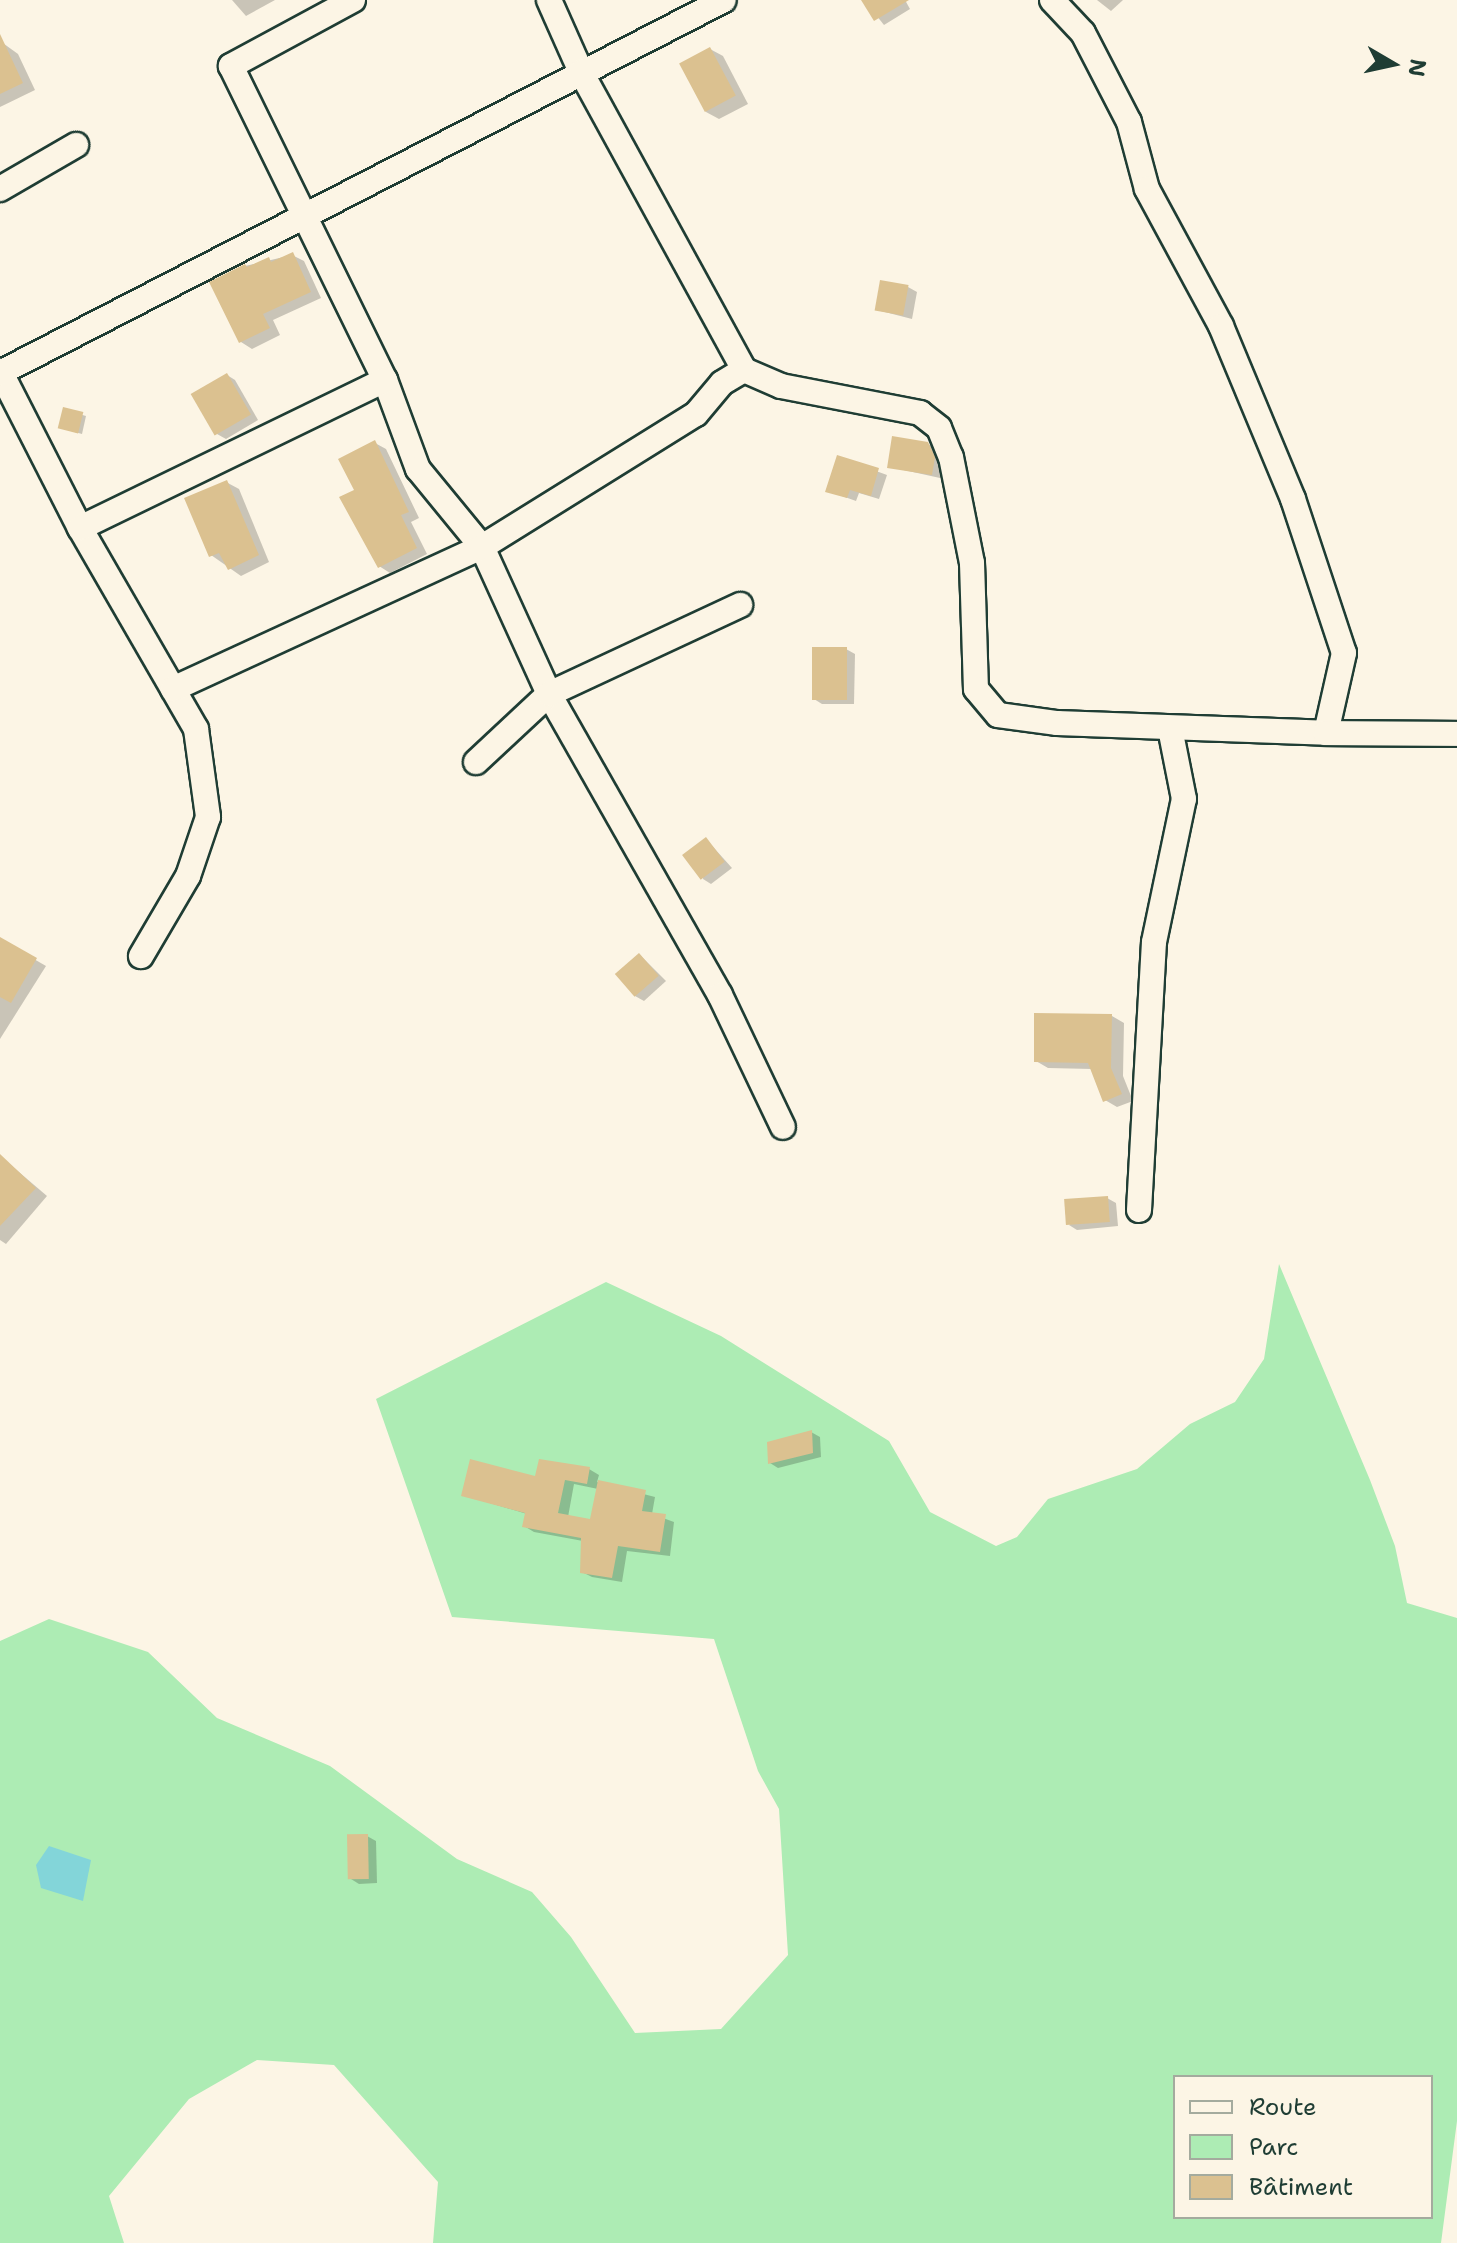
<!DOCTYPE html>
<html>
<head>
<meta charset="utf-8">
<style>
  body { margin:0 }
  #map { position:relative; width:1457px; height:2243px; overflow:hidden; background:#fcf5e5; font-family:"Shantell Sans",sans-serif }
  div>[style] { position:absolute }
  .green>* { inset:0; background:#adecb4 }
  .water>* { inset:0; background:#83d5d9 }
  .shadow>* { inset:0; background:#0003 }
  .building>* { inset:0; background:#dbc190; transform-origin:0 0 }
  .roads { filter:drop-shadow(2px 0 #1f3d34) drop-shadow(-2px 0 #1f3d34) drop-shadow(0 2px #1f3d34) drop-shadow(0 -2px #1f3d34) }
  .minor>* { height:24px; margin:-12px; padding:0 12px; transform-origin:12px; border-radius:12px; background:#fcf5e5 }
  span { translate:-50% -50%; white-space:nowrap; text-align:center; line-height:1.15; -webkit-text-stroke:6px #fcf5e5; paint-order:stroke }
  .legend { position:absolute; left:1173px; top:2075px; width:260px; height:144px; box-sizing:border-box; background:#fcf5e5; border:2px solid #a4ab9e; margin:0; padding:10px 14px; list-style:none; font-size:24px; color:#1f3d34 }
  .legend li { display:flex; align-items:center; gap:16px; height:40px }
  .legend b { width:40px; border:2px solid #a4ab9e }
  .north { position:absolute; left:1353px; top:24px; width:80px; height:80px; -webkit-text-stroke:6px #fcf5e5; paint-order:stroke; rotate:99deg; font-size:22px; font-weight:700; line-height:32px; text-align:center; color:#1f3d34 }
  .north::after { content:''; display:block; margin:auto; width:28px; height:36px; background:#1f3d34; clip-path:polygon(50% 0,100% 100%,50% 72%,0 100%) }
</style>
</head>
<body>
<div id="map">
  <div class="green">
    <i style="clip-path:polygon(evenodd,1279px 1264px,1370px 1480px,1395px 1546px,1407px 1603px,1457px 1618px,1457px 2121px,1441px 2243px,433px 2243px,438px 2182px,334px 2065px,257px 2060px,189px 2099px,109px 2196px,124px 2243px,0 2243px,0 1641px,49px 1619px,148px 1652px,217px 1718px,330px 1766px,457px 1859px,532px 1892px,571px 1937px,635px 2033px,721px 2029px,788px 1955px,779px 1809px,758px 1771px,714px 1639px,452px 1617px,376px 1399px,606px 1282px,721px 1336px,889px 1441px,930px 1512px,996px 1546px,1017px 1537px,1048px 1499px,1137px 1469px,1190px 1424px,1235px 1402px,1264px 1359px,1279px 1264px,1175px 2077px,1431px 2077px,1431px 2217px,1175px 2217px,1175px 2077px)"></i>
  </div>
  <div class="water">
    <i style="clip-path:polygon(49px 1846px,91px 1860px,83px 1901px,41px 1888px,36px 1865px)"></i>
  </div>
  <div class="shadow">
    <i style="clip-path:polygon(232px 0,275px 0,246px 16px)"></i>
    <i style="clip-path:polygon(864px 0,905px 0,910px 9px,884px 25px)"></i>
    <i style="clip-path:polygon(1097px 0,1123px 0,1111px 11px)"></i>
    <i style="clip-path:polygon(0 41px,18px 54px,35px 90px,0 107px)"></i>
    <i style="clip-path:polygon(710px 49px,723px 56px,748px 104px,719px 119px,706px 112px)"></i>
    <i style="clip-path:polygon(292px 255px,304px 261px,321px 298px,273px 320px,280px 335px,252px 349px,241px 342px,212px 283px,245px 266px)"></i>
    <i style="clip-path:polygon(908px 287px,917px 292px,912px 319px,877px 310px)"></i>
    <i style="clip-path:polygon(227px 375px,235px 380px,258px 420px,226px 439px,217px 434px)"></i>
    <i style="clip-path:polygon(65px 410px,86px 416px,82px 434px,64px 429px)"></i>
    <i style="clip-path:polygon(375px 443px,386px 449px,419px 518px,411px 522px,427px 554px,390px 573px,379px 566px,356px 491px)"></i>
    <i style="clip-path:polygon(928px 444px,937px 449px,943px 463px,940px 478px,890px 467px)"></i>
    <i style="clip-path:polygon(838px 457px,887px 475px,879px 499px,859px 493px,856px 501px,828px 491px)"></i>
    <i style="clip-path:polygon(226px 482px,239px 489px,269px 562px,241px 576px,211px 555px)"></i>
    <i style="clip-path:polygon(846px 649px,855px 654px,854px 704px,822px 704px,814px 699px)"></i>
    <i style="clip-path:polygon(706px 839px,732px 868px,711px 884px,703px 879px)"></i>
    <i style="clip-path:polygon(1px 940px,46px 966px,0 1039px,0 942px)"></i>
    <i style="clip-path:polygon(640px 955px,666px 981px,644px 1001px,635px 996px)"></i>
    <i style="clip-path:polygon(1112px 1016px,1124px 1023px,1123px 1076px,1133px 1101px,1117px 1107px,1105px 1100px,1092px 1069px,1048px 1068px,1036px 1061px)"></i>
    <i style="clip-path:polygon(6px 1161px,47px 1196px,6px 1244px,0 1240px,0 1169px)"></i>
    <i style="clip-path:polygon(1107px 1198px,1116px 1203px,1118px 1226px,1077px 1230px,1069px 1225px)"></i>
    <i style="clip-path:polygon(811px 1432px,820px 1437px,821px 1457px,778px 1468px,770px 1463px)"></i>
    <i style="clip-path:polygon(evenodd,589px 1469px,599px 1475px,597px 1482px,655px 1497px,652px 1514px,674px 1522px,670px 1556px,627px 1551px,622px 1582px,592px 1577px,582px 1572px,583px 1541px,534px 1532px,524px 1526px,527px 1514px,463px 1495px,589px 1469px,574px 1484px,598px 1489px,591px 1521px,568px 1517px,574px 1484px)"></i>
    <i style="clip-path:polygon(367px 1836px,376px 1841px,377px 1883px,359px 1884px,351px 1879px)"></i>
  </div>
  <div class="building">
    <i style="clip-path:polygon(861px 0,909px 0,874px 21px)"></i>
    <i style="clip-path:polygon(0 34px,23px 83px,0 94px)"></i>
    <i style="left:710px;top:47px;width:55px;height:35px;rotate:62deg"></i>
    <i style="clip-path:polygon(293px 252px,311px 292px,263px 314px,270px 328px,239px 343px,209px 282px,245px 264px,247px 267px,269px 257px,271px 262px)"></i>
    <i style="left:880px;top:280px;width:29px;height:31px;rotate:10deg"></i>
    <i style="left:227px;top:373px;width:48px;height:42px;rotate:60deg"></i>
    <i style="left:63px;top:407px;width:21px;height:22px;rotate:14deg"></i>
    <i style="clip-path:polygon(892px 436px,928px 442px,935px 457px,932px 475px,887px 468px)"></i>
    <i style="clip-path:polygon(375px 440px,409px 512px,401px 515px,417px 548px,378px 568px,339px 497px,354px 490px,338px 459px)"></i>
    <i style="clip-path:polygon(837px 455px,879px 468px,871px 496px,850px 490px,847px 498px,825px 492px)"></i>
    <i style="clip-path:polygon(227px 480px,259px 555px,228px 570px,219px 553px,209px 557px,184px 498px)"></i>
    <i style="left:812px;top:647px;width:35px;height:53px"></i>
    <i style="left:706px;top:837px;width:31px;height:30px;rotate:53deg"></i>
    <i style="clip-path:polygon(0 937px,37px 958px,11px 1003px,0 997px)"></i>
    <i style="left:639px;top:953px;width:30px;height:32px;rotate:49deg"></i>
    <i style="clip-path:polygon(1034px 1013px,1112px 1014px,1111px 1068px,1122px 1094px,1103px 1102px,1088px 1063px,1034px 1062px)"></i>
    <i style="clip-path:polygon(0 1154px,36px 1188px,0 1226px)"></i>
    <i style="left:1108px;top:1196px;width:26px;height:44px;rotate:86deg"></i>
    <i style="clip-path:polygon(812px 1430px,813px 1453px,768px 1464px,767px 1442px)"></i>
    <i style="clip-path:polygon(470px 1459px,535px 1476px,539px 1459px,590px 1467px,587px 1484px,565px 1480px,558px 1513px,590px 1519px,598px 1480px,646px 1490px,642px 1511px,666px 1514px,660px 1552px,618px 1546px,612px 1578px,580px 1573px,581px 1538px,522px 1527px,525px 1513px,461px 1496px)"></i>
    <i style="left:368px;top:1834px;width:45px;height:21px;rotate:89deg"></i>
  </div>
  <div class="roads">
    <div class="minor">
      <i style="left:353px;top:0;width:139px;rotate:151.6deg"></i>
      <i style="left:231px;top:66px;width:350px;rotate:63.9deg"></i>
      <i style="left:385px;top:380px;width:95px;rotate:69.7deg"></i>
      <i style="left:418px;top:469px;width:101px;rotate:50.6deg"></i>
      <i style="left:482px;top:547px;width:162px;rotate:65.5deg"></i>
      <i style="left:549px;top:694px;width:346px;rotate:60.4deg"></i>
      <i style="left:720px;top:995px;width:146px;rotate:64.5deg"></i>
      <i style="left:549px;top:0;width:79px;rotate:66deg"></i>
      <i style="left:581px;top:72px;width:340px;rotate:61.3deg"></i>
      <i style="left:744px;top:370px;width:40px;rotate:23.4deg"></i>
      <i style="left:781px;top:386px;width:142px;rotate:11deg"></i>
      <i style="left:920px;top:413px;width:24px;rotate:38deg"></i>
      <i style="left:939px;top:428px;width:31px;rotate:68deg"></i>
      <i style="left:951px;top:457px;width:108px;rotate:78.8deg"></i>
      <i style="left:972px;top:563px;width:126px;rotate:88.2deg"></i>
      <i style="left:976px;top:689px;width:34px;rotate:50deg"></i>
      <i style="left:998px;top:715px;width:60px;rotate:7.7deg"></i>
      <i style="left:1057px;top:723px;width:269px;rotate:2.1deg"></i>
      <i style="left:1052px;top:0;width:45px;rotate:46.8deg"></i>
      <i style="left:1083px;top:33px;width:100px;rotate:62.7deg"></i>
      <i style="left:1129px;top:122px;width:69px;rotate:75deg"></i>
      <i style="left:1147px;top:189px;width:156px;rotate:61.6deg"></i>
      <i style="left:1221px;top:326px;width:187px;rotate:67.4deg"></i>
      <i style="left:1293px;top:499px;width:162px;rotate:71.7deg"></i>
      <i style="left:1344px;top:653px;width:82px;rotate:102.7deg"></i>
      <i style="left:1326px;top:733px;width:131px;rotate:0.4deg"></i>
      <i style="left:0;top:189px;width:88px;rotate:-30.1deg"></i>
      <i style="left:0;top:371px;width:176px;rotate:63deg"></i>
      <i style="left:80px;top:528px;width:232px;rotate:60deg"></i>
      <i style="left:196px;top:729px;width:89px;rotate:82.2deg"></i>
      <i style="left:208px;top:817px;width:62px;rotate:108.7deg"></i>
      <i style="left:188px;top:876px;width:93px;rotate:120.4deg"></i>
      <i style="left:0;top:373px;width:814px;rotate:-27.26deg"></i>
      <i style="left:80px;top:528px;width:339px;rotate:-25.9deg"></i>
      <i style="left:173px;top:689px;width:340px;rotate:-24.7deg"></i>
      <i style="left:482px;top:547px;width:252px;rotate:-31.9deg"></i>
      <i style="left:696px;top:414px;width:40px;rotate:-50deg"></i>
      <i style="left:722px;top:383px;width:26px;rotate:-31deg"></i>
      <i style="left:476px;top:762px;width:100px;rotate:-43deg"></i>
      <i style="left:549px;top:694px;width:211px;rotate:-25deg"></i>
      <i style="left:1139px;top:1210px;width:268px;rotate:-86.8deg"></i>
      <i style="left:1154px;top:942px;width:146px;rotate:-78.2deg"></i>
      <i style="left:1184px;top:799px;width:72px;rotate:-101.2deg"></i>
    </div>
  </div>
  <ul class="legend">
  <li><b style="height:10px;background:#fcf5e5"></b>Route</li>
  <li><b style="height:22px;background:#adecb4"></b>Parc</li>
  <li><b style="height:22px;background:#dbc190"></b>Bâtiment</li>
  </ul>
  <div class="north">N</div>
</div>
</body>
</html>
